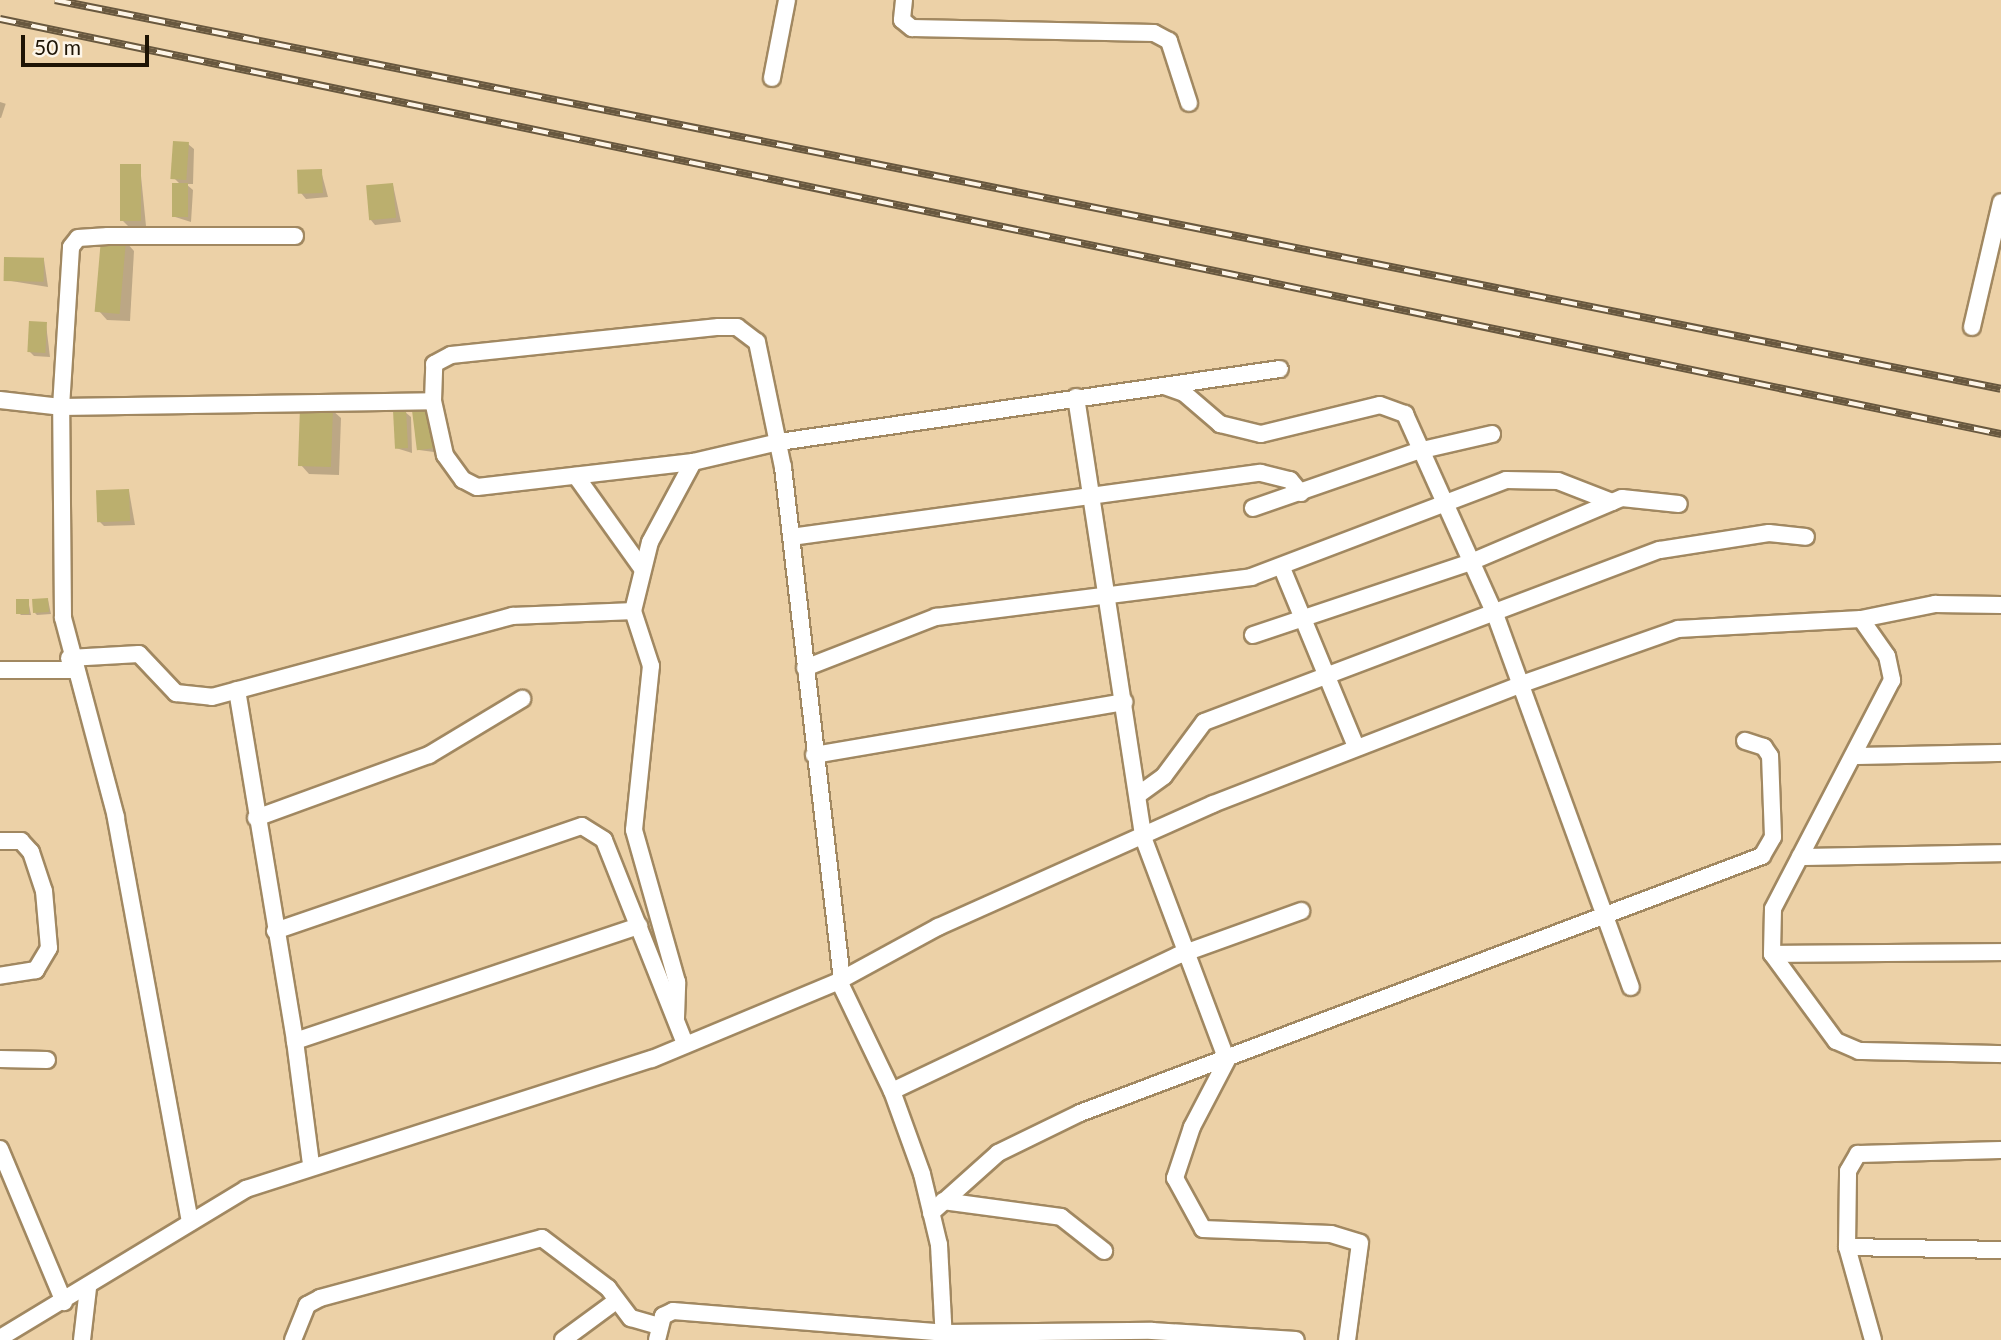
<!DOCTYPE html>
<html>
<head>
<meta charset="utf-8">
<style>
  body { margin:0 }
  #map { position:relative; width:2001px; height:1340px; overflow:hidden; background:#ecd1a7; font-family:Lato,sans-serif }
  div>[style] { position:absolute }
  .shadow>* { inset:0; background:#0003; transform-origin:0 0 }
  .building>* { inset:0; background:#bbaf6e; transform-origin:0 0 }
  .roads { filter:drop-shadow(2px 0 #a18861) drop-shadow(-2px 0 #a18861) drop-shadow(0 2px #a18861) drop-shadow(0 -2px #a18861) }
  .minor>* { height:16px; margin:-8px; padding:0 8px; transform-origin:8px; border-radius:8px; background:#fff }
  .rail>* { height:8px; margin-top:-4px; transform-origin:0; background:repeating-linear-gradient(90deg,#fdf5e8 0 16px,#68583f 0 32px); box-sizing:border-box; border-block:2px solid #68583f }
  span { translate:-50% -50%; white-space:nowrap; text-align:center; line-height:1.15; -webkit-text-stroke:5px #fdf5e8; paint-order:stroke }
  .scale { position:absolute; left:21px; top:35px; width:128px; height:32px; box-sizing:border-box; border:4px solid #1e1405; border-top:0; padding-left:9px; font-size:21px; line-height:24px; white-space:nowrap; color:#1e1405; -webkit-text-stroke:5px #fdf5e8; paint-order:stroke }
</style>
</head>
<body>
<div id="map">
  <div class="shadow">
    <i style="left:0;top:102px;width:6px;height:15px;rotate:18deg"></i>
    <i style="clip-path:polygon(188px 144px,194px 149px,193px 184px,186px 184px,193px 190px,191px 222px,172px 216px,181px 185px,174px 178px)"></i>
    <i style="clip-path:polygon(140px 166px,146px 226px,128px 226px,123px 221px)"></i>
    <i style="clip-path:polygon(321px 171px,328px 197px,306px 199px,301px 193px)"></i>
    <i style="clip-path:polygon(393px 185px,401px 222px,375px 225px,370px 219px)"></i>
    <i style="clip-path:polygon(126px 242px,134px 251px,130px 321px,107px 320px,99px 311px)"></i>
    <i style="clip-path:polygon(44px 260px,48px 287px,5px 280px)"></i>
    <i style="clip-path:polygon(46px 324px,50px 357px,34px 356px,29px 351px)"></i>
    <i style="clip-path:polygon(332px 410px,341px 418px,339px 475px,309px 474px,301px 465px)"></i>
    <i style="clip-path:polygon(405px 412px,411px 417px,412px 453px,396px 448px)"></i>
    <i style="clip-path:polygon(414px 413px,441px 453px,419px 450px)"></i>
    <i style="clip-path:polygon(129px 491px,135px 525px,104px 526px,99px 521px)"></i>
    <i style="clip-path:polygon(28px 600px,31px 615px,21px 615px,19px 613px)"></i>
    <i style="clip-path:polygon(48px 600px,51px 614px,37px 615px,35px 613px)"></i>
  </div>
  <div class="building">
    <i style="left:173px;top:141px;width:16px;height:38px;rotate:4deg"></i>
    <i style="left:120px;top:164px;width:21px;height:57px"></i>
    <i style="left:322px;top:169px;width:24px;height:25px;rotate:88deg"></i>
    <i style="left:172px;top:183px;width:16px;height:34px"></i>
    <i style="left:393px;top:183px;width:35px;height:27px;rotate:85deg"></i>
    <i style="left:101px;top:239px;width:25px;height:73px;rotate:5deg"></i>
    <i style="left:4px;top:257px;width:40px;height:24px;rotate:1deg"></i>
    <i style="left:29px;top:321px;width:18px;height:31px;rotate:3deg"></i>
    <i style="left:300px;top:407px;width:33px;height:59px;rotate:2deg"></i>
    <i style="left:432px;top:409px;width:39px;height:20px;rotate:83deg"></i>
    <i style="left:406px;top:410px;width:38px;height:13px;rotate:87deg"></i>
    <i style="left:129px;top:489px;width:32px;height:33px;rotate:88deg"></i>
    <i style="left:48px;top:598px;width:14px;height:16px;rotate:86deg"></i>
    <i style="left:16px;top:599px;width:13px;height:15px"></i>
  </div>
  <div class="roads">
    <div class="minor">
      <i style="left:904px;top:0;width:20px;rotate:96deg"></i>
      <i style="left:902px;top:20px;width:13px;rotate:39deg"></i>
      <i style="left:912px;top:28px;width:242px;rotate:1.2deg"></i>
      <i style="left:1154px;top:33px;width:17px;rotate:28deg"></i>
      <i style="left:1169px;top:41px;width:65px;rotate:72.1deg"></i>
      <i style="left:772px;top:78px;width:79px;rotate:-79.1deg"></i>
      <i style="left:1972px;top:327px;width:128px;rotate:-76.9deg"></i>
      <i style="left:1164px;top:386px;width:21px;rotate:19deg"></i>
      <i style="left:1184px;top:393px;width:48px;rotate:40.7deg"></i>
      <i style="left:1220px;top:424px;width:42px;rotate:13.7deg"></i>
      <i style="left:1261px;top:434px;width:122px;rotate:-13.7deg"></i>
      <i style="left:1380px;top:405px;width:27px;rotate:20deg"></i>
      <i style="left:1405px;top:414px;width:219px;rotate:65.8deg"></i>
      <i style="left:1495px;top:614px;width:397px;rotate:70deg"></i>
      <i style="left:1076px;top:397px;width:445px;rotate:81.3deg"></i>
      <i style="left:1143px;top:837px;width:238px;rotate:69.4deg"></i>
      <i style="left:1227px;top:1060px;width:76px;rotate:117.6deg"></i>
      <i style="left:1192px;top:1127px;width:54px;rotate:108.4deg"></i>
      <i style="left:1175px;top:1178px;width:58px;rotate:61.2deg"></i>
      <i style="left:1203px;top:1229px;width:128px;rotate:2.2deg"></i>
      <i style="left:1331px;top:1234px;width:30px;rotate:17deg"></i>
      <i style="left:1360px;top:1243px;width:98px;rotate:97.6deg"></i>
      <i style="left:0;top:400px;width:61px;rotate:6.5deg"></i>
      <i style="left:61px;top:407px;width:372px;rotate:-0.9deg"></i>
      <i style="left:693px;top:462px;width:217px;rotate:173.4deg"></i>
      <i style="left:477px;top:487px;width:16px;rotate:-153deg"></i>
      <i style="left:463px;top:480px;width:31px;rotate:-126deg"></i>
      <i style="left:445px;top:455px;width:55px;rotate:-102.5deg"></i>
      <i style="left:433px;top:401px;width:37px;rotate:-88deg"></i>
      <i style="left:434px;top:364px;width:19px;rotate:-28deg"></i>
      <i style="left:451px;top:355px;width:269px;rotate:-6deg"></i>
      <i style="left:719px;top:327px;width:18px"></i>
      <i style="left:737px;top:327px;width:25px;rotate:37deg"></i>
      <i style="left:757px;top:342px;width:128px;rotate:78.3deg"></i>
      <i style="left:783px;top:467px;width:516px;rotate:83.44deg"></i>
      <i style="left:576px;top:476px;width:112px;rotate:54.5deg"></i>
      <i style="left:1253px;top:508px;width:175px;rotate:-19.1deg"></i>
      <i style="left:1418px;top:451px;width:76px;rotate:-12.9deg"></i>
      <i style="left:791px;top:537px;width:474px;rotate:-7.8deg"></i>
      <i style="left:1261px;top:473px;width:30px;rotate:14deg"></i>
      <i style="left:1290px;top:480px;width:17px;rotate:50deg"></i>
      <i style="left:1282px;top:568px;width:194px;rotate:67.5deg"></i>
      <i style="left:1861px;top:619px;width:45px;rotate:54.9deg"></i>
      <i style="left:1887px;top:656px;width:25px;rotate:78deg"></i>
      <i style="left:1892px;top:680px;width:258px;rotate:117.5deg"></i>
      <i style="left:1773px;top:909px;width:45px;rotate:91.3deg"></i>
      <i style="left:1772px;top:954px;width:108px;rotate:53.7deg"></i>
      <i style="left:1836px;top:1041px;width:25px;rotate:23deg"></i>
      <i style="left:1859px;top:1051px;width:142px;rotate:1.2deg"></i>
      <i style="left:1253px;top:635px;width:230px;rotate:-18.5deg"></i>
      <i style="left:1471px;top:562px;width:164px;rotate:-23deg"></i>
      <i style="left:1622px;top:498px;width:57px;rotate:6deg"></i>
      <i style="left:69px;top:658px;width:70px;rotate:-3.3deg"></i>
      <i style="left:139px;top:654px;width:54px;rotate:46.5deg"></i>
      <i style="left:176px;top:693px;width:36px;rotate:6deg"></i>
      <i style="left:212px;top:697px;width:312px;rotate:-15.1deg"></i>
      <i style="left:513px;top:616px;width:120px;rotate:-2.4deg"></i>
      <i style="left:805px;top:668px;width:141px;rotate:-21.3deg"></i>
      <i style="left:936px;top:617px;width:318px;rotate:-7.2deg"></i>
      <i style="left:1251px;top:577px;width:273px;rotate:-20.8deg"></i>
      <i style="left:1506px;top:480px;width:52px;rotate:1.1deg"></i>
      <i style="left:1558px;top:481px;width:58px;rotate:21.3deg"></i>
      <i style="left:0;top:670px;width:73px"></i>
      <i style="left:237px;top:690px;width:356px;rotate:80.6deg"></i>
      <i style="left:814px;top:755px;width:315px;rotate:-9.7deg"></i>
      <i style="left:1854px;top:756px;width:147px;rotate:-1.2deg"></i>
      <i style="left:1138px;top:795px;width:32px;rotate:-36deg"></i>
      <i style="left:1164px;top:776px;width:67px;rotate:-53.5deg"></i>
      <i style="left:1204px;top:722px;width:487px;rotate:-20.7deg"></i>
      <i style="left:1660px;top:550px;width:110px;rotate:-8.9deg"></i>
      <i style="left:1769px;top:533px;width:37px;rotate:6deg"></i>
      <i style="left:256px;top:818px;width:184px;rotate:-20deg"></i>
      <i style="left:429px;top:755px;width:109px;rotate:-31.1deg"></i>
      <i style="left:0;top:841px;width:21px"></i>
      <i style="left:21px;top:841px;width:15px;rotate:48deg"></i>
      <i style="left:31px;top:852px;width:41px;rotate:71.6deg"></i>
      <i style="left:44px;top:891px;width:57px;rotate:85deg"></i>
      <i style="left:49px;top:948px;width:26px;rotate:121deg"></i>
      <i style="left:36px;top:970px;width:36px;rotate:171deg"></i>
      <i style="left:1800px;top:857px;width:201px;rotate:-1.1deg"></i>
      <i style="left:275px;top:931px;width:324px;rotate:-18.9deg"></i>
      <i style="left:582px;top:826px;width:26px;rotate:32deg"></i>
      <i style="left:604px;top:840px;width:219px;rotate:68.3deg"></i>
      <i style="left:1772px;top:954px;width:229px;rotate:-0.5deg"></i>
      <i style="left:839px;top:981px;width:122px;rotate:64.3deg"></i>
      <i style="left:892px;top:1091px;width:88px;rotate:70.1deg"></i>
      <i style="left:922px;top:1174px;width:73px;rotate:76.5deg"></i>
      <i style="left:939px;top:1245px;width:95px;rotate:87deg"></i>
      <i style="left:676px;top:1018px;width:36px;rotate:-88deg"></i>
      <i style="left:677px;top:982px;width:158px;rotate:-105.8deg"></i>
      <i style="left:634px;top:830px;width:165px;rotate:-84.1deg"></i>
      <i style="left:651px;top:666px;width:58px;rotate:-108.1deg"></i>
      <i style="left:633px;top:611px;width:71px;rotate:-76.2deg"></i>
      <i style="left:650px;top:542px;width:91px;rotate:-61.7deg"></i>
      <i style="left:693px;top:462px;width:88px;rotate:-13.1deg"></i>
      <i style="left:779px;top:442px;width:506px;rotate:-8.29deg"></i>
      <i style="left:0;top:1059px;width:47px;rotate:1.2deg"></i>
      <i style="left:892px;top:1091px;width:318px;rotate:-25.4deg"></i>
      <i style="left:1179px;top:955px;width:130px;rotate:-19.8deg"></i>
      <i style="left:0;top:1149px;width:166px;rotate:67.3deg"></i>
      <i style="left:311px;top:1164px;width:124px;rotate:-97.4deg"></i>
      <i style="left:295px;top:1041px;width:363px;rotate:-18.5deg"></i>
      <i style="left:943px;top:1201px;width:119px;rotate:7.7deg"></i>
      <i style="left:1061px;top:1217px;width:55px;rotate:38.3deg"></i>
      <i style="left:931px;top:1213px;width:90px;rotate:-41.8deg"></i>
      <i style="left:998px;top:1153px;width:91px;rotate:-26deg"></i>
      <i style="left:1080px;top:1113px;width:729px;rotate:-20.65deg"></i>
      <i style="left:1762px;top:856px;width:22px;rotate:-60deg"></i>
      <i style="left:1773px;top:837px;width:81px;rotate:-92.1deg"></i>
      <i style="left:1770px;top:756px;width:11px;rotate:-124deg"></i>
      <i style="left:1764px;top:747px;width:20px;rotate:-162deg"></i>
      <i style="left:190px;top:1222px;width:412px;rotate:-100.4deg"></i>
      <i style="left:116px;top:817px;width:206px;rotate:-104.9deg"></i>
      <i style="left:63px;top:618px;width:211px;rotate:-90.5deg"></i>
      <i style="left:61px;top:407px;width:160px;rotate:-86.4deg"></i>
      <i style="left:71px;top:247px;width:11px;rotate:-52deg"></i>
      <i style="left:78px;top:238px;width:30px;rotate:-4deg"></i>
      <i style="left:108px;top:236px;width:187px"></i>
      <i style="left:1847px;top:1247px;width:154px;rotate:1.1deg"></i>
      <i style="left:0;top:1338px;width:288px;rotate:-31.2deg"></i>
      <i style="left:246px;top:1189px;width:426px;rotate:-17.8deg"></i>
      <i style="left:652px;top:1059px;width:203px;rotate:-22.6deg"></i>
      <i style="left:839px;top:981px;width:113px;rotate:-28.6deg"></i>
      <i style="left:938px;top:927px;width:301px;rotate:-24.1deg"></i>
      <i style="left:1213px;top:804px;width:331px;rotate:-21.2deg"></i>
      <i style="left:1522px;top:684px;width:165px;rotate:-19.4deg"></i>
      <i style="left:1678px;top:629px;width:183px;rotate:-3.1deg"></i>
      <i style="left:1861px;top:619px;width:76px;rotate:-11.5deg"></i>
      <i style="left:1935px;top:604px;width:66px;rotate:0.9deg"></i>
      <i style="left:82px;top:1340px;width:52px;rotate:-83.4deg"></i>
      <i style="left:293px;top:1340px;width:38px;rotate:-68deg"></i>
      <i style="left:307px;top:1305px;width:15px;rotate:-28deg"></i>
      <i style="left:320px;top:1298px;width:230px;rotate:-15.1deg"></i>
      <i style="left:542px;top:1238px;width:83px;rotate:37.1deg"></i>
      <i style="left:608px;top:1288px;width:38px;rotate:53deg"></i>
      <i style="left:631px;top:1318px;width:29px;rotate:16deg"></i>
      <i style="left:563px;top:1340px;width:66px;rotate:-36.3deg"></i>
      <i style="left:657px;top:1340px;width:25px;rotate:-76deg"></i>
      <i style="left:663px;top:1316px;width:11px;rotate:-27deg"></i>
      <i style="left:673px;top:1311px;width:272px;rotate:4.6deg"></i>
      <i style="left:944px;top:1333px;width:208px;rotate:-0.6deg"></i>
      <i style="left:1152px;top:1331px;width:144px;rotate:3.6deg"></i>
      <i style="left:1873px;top:1340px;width:97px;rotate:-105.6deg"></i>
      <i style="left:1847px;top:1247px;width:76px;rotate:-89.2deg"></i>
      <i style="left:1848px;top:1171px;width:20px;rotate:-60deg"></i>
      <i style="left:1858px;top:1154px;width:143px;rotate:-1.6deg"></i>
    </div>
  </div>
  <div class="rail">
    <i style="left:55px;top:0;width:1984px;rotate:11.3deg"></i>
    <i style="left:0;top:19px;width:2044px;rotate:11.72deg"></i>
  </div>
  <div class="scale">50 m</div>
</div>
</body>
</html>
